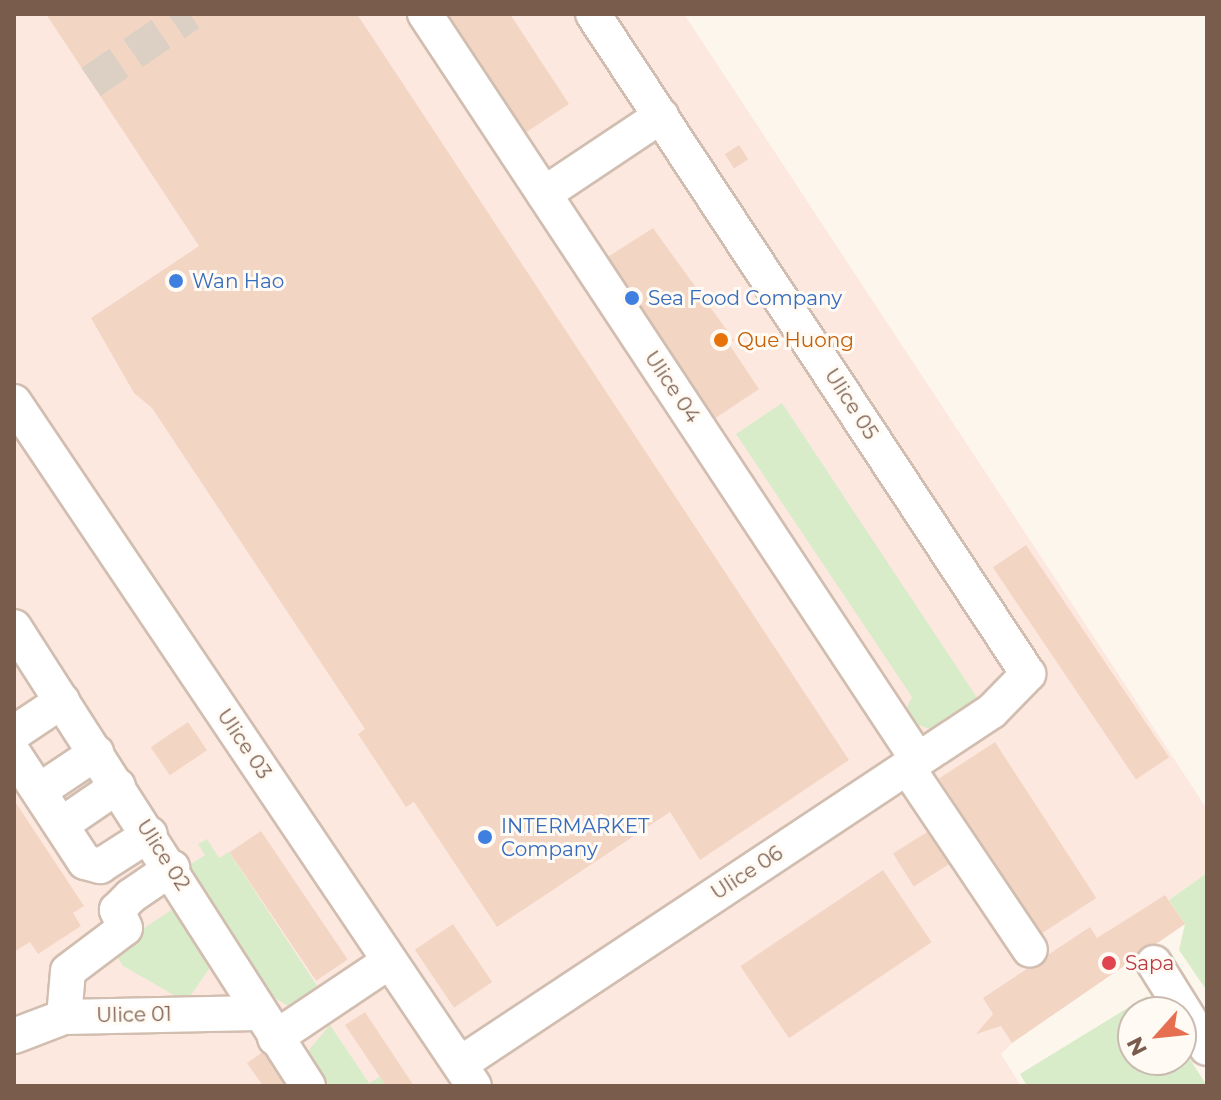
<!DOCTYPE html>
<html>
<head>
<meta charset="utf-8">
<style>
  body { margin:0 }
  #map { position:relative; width:1221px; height:1100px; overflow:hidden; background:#fdf6ec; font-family:Montserrat,sans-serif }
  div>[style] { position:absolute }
  .commercial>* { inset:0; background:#fde8e0 }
  .green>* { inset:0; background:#d8ecc9 }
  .building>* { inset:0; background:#f3d5c3; transform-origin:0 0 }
  .minor-tunnel>* { height:34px; margin-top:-17px; transform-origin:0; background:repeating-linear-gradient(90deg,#dcd0c4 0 34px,transparent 0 51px) }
  .roads { filter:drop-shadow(2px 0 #d1beb0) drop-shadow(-2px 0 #d1beb0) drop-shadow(0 2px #d1beb0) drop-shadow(0 -2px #d1beb0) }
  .minor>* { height:34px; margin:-17px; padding:0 17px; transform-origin:17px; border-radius:17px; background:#fff }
  .dots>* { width:22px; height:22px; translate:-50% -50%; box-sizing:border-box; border:4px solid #fffaf3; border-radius:50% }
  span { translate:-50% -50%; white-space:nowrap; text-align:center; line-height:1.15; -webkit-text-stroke:6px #fffaf3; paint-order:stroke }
  .shop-label { font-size:20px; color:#366cbe }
  .left { translate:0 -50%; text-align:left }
  .food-label { font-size:20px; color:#c56008 }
  .street-label { font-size:20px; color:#7a5c4d }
  .health-label { font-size:20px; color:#be3a42 }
  .frame { position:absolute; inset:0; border:16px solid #7a5c4d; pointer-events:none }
  .north { position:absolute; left:1117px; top:996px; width:80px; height:80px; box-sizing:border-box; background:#fffaf3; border:2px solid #cabbb1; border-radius:50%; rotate:243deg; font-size:22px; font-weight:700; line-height:32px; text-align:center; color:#7a5c4d }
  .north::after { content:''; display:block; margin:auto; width:28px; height:36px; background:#e76f51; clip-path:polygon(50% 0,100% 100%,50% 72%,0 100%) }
</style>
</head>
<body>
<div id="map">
  <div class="commercial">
    <i style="clip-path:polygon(14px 14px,684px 14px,1207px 809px,1207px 873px,1169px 900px,1185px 924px,1012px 1043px,1001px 1054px,1021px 1086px,369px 1086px,350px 1059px,308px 1086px,14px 1086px)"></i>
  </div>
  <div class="green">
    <i style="clip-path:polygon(782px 403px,982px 705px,937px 731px,901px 720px,912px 697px,736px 434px)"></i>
    <i style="clip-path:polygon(207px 839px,219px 858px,229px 852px,323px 995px,293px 1009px,275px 998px,185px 868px,205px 855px,198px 844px)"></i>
    <i style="clip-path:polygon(1207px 873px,1207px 991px,1179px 950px,1185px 924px,1169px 900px)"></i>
    <i style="clip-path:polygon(179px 905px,209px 969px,186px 1002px,123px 966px,112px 949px)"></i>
    <i style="clip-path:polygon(1147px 996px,1158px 1012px,1133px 1012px,1133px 1060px,1181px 1060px,1181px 1045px,1207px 1086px,1027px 1086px,1020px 1074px)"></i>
    <i style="clip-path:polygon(330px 1025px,369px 1083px,380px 1077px,386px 1086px,329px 1086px,307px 1052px)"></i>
  </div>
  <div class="building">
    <i style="clip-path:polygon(46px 14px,357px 14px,849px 760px,700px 860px,670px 812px,497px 927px,414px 802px,406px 807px,358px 734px,365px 729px,152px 408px,134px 393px,91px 318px,199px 246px)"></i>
    <i style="clip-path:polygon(441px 14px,510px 14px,569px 104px,522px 135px)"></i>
    <i style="left:739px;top:145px;width:17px;height:17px;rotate:57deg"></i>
    <i style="clip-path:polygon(653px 228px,734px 340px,729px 344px,759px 389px,711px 421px,606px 258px)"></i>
    <i style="left:1026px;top:545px;width:256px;height:40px;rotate:56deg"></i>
    <i style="left:188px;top:722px;width:34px;height:45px;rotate:56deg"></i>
    <i style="left:995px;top:742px;width:186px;height:67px;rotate:57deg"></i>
    <i style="clip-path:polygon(14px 800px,84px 906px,73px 913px,81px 926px,38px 954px,30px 942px,14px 952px)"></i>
    <i style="left:932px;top:829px;width:39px;height:46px;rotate:58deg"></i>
    <i style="left:261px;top:831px;width:155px;height:38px;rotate:56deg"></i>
    <i style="left:883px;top:870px;width:87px;height:172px;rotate:56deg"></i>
    <i style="clip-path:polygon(1165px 895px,1185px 924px,1012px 1043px,1001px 1026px,976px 1034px,993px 1014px,983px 998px,1090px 927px,1097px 938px)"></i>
    <i style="left:453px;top:924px;width:70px;height:46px;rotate:56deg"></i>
    <i style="clip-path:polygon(365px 1012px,414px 1086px,386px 1086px,345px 1025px)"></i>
    <i style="clip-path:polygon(267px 1049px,292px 1086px,263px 1086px,247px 1063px)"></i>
  </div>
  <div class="minor-tunnel">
    <i style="left:91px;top:82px;width:120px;rotate:-34.5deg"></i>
  </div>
  <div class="roads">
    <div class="minor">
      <i style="left:425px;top:14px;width:894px;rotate:56.54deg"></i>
      <i style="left:544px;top:194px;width:141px;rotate:-33.7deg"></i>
      <i style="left:14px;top:402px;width:824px;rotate:56.08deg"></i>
      <i style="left:14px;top:627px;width:545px;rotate:57.36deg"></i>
      <i style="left:14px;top:733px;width:58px;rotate:-33.7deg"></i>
      <i style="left:14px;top:754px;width:129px;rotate:56.7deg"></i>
      <i style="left:85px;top:862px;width:16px;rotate:15deg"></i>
      <i style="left:100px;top:866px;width:59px;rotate:-32.6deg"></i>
      <i style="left:907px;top:767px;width:220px;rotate:56.1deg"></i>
      <i style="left:39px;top:791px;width:69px;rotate:-33.7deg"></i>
      <i style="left:61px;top:825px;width:69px;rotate:-34.4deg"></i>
      <i style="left:1154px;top:963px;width:100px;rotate:58.1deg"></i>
      <i style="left:64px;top:1017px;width:46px;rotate:-85deg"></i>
      <i style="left:68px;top:971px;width:71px;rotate:-37deg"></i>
      <i style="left:125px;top:928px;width:20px;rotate:-114deg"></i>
      <i style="left:117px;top:910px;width:20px;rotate:-45deg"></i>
      <i style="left:131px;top:896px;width:50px;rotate:-34.3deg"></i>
      <i style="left:14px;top:1036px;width:53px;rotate:-20.8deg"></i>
      <i style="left:64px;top:1017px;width:194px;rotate:-1.2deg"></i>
      <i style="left:275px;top:1038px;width:138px;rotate:-33.8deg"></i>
      <i style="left:460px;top:1064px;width:638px;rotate:-33.57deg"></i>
      <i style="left:992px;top:711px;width:52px;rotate:-45.8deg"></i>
      <i style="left:1028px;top:674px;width:790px;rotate:-123.39deg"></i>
    </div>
  </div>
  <div class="dots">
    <i style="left:176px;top:281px;background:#3f7fe0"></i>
    <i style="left:632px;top:298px;background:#3f7fe0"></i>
    <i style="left:721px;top:340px;background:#e8710a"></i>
    <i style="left:485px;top:837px;background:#3f7fe0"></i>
    <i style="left:1109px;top:963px;background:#e0444e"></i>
  </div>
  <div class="shop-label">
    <span class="left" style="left:192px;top:281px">Wan Hao</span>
    <span class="left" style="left:648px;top:298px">Sea Food Company</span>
    <span class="left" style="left:501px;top:838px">INTERMARKET<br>Company</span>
  </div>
  <div class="food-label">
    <span class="left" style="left:737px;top:340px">Que Huong</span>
  </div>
  <div class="street-label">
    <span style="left:672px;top:387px;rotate:56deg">Ulice 04</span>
    <span style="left:851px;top:404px;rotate:57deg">Ulice 05</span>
    <span style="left:244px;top:744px;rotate:56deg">Ulice 03</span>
    <span style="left:163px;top:855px;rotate:57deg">Ulice 02</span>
    <span style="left:747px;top:873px;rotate:-33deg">Ulice 06</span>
    <span style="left:134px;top:1015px;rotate:-1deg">Ulice 01</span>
  </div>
  <div class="health-label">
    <span class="left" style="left:1125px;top:963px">Sapa</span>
  </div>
  <div class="frame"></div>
  <div class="north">N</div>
</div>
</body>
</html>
